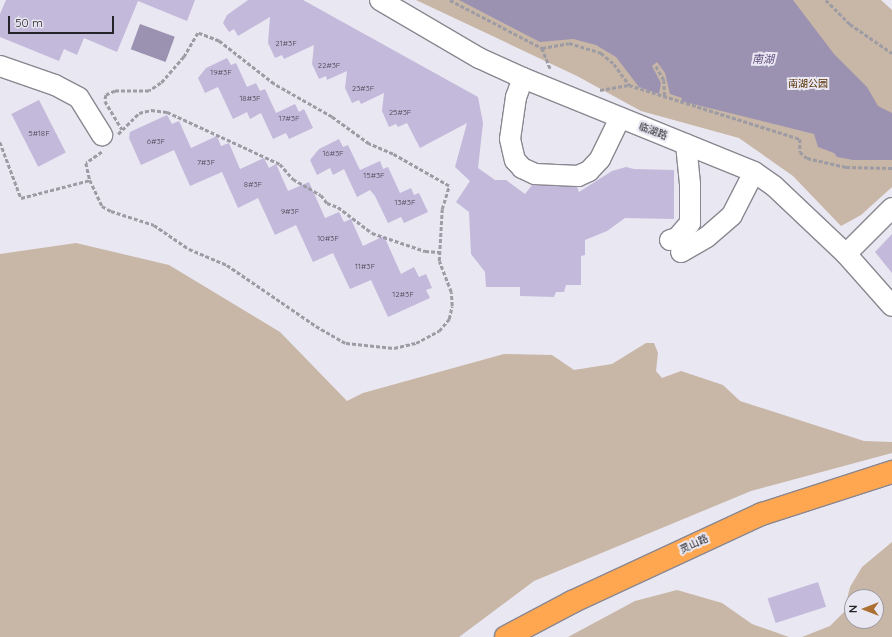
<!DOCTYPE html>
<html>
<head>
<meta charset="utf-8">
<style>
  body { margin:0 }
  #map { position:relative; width:892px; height:637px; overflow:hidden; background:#e9e7f1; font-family:Quicksand,"Noto Sans SC",sans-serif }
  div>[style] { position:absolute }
  .green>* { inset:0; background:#c8b6a6 }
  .water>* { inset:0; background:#9b92b2; transform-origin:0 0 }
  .building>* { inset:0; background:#c3b9db; transform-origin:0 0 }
  .path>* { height:2.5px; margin-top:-1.25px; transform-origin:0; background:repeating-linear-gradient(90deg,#9d9ba3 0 4px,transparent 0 6px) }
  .roads { filter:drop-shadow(1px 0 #8a8790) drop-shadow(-1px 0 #8a8790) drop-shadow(0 1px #8a8790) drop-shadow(0 -1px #8a8790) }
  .minor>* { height:20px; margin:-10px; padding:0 10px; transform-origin:10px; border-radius:10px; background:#fff }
  .highway>* { height:22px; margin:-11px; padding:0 11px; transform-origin:11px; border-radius:11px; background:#fea750 }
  span { translate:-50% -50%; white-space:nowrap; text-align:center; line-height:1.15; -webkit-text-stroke:4px #e9e7f1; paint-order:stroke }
  .number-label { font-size:8px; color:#4c4854 }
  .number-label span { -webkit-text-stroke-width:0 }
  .park-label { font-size:10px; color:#552f01 }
  .street-label { font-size:10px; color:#242327 }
  .water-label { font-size:11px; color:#5e4e7e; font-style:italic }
  .north { position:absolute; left:844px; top:589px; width:40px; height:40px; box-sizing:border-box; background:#e9e7f1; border:1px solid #9a99a0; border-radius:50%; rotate:270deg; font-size:11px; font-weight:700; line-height:16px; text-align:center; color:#242327 }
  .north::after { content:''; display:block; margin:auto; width:14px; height:18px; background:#ab6f31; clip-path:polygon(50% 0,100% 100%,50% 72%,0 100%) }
  .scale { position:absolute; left:8px; top:16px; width:106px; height:18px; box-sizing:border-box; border:2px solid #242327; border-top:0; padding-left:5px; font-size:12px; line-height:14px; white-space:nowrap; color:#242327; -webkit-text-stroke:3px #e9e7f1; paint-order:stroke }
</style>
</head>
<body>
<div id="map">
  <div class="green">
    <i style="clip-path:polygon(416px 0,881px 0,892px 10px,892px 187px,861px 215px,841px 226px,793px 176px,739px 138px,641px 111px,577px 76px)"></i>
    <i style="clip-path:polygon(76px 243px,169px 265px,280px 332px,347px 401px,363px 393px,504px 354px,552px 355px,574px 370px,612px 364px,646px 343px,654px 343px,658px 353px,656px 371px,662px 378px,681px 371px,723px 385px,740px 401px,864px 441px,892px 442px,892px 453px,751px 491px,534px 581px,459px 637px,0 637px,0 254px)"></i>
    <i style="clip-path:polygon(evenodd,892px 542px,892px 637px,802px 637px,830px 626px,844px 612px,850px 587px,862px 567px,892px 542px,852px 597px,876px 597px,876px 621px,852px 621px,852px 597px)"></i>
    <i style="clip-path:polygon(677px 590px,722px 603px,752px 624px,789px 637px,568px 637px,635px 601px)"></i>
  </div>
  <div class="water">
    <i style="clip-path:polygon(459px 0,793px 0,834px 54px,867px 87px,878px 106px,892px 113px,892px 160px,853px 160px,837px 157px,834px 153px,818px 147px,814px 134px,681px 101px,682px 98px,670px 94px,665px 73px,657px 62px,652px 66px,661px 83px,659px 94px,639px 87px,616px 57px,596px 45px,573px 39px,540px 42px)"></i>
    <i style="left:140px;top:24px;width:37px;height:27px;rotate:20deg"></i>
  </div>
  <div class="building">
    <i style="clip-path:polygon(6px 0,195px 0,187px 21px,138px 1px,117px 52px,84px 38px,77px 55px,64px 49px,59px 61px,0 37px,0 14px)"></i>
    <i style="clip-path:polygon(248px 0,303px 0,478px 97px,483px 123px,478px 168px,495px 180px,506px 180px,525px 194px,532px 185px,577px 187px,579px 192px,612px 171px,626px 167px,634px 169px,674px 170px,674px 219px,625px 218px,607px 231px,585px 240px,585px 255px,581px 256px,581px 285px,566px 285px,564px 292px,556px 292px,554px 297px,520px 296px,520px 287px,486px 287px,485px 272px,471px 254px,469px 212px,456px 202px,470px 181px,455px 167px,467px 123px,420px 148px,407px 123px,398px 127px,396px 124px,389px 127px,382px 111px,384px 93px,361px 104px,359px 100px,352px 103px,345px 88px,347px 71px,327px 80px,326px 76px,319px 79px,312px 64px,314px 45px,284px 59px,282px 55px,275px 58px,268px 43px,270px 17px,238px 36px,234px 29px,229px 32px,223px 23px,227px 15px)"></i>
    <i style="clip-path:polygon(227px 58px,231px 65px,236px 63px,247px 87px,256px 83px,260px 91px,265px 89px,276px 113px,295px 104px,299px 112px,304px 109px,313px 128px,289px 139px,286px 133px,273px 139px,261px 113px,250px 119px,247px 112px,233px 119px,218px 87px,205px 93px,198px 78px,206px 68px)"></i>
    <i style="left:39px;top:100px;width:59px;height:31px;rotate:63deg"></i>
    <i style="clip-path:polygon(167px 115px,172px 124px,179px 121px,191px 148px,217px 136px,221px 146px,229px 143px,240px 169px,264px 158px,269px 168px,276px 164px,288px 191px,309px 182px,325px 218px,339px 212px,344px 222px,351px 219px,363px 246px,384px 236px,401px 274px,414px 267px,419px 277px,426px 274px,432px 288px,426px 290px,430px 298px,388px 317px,371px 280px,350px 289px,333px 253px,313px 262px,296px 225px,275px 235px,258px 198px,238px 208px,222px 172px,190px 186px,174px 150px,141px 165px,129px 138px,130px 132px)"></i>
    <i style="clip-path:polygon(339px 139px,343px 147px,348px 145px,360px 170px,380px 161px,383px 169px,388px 167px,400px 193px,411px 188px,414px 195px,419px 193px,428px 212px,404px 223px,401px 217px,388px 223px,375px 196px,370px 190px,357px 197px,344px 169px,333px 175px,330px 168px,317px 175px,310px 160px,319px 149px)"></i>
    <i style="clip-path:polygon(892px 234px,892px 273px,875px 252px)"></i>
    <i style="left:818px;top:582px;width:26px;height:53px;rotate:72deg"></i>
  </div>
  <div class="path">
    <i style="left:450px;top:0;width:104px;rotate:27.6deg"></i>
    <i style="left:542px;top:48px;width:27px;rotate:-10deg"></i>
    <i style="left:569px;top:43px;width:34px;rotate:17deg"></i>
    <i style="left:601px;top:53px;width:17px;rotate:40deg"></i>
    <i style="left:614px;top:64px;width:26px;rotate:54deg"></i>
    <i style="left:629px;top:85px;width:179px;rotate:17.5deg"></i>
    <i style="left:800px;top:139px;width:13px;rotate:90deg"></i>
    <i style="left:800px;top:152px;width:9px;rotate:41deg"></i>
    <i style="left:807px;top:158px;width:40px;rotate:13deg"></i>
    <i style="left:846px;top:167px;width:46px;rotate:1.2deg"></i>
    <i style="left:826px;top:0;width:34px;rotate:45deg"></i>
    <i style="left:850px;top:24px;width:51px;rotate:34.6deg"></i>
    <i style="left:542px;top:48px;width:22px;rotate:68deg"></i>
    <i style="left:656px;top:66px;width:16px;rotate:60deg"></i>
    <i style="left:664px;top:80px;width:17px;rotate:87deg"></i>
    <i style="left:600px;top:90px;width:29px;rotate:-10deg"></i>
    <i style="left:118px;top:134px;width:30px;rotate:-45deg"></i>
    <i style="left:139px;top:113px;width:12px;rotate:-14deg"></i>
    <i style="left:151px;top:110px;width:16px;rotate:7deg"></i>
    <i style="left:167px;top:112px;width:124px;rotate:24.7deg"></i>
    <i style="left:280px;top:164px;width:20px;rotate:49deg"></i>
    <i style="left:293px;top:179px;width:32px;rotate:30deg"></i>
    <i style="left:321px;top:195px;width:10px;rotate:53deg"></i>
    <i style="left:327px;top:203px;width:12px;rotate:20deg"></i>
    <i style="left:338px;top:207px;width:43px;rotate:37.4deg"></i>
    <i style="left:372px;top:233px;width:56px;rotate:18.8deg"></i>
    <i style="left:425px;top:251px;width:14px;rotate:4deg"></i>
    <i style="left:0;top:142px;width:60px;rotate:69.4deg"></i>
    <i style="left:21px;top:198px;width:71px;rotate:-14.6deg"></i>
    <i style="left:102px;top:152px;width:19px;rotate:145deg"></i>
    <i style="left:86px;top:163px;width:17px;rotate:77deg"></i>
    <i style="left:90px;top:180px;width:29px;rotate:65deg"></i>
    <i style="left:102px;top:206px;width:10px;rotate:29deg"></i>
    <i style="left:111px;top:211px;width:45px;rotate:18deg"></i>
    <i style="left:154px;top:225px;width:42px;rotate:34.4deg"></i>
    <i style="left:189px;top:249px;width:41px;rotate:22.8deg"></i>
    <i style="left:227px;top:265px;width:108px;rotate:34.4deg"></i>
    <i style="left:316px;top:326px;width:34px;rotate:30deg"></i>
    <i style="left:346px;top:343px;width:48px;rotate:5.9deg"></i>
    <i style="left:394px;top:348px;width:23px;rotate:-13deg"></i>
    <i style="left:416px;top:343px;width:26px;rotate:-28deg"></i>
    <i style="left:439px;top:331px;width:16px;rotate:-50deg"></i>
    <i style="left:449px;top:319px;width:13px;rotate:-77deg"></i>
    <i style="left:452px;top:306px;width:14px;rotate:-94deg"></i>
    <i style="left:451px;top:292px;width:33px;rotate:-111deg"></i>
    <i style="left:439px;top:261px;width:52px;rotate:-86.7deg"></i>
    <i style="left:442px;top:209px;width:24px;rotate:-73deg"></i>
    <i style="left:449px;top:186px;width:64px;rotate:-150.3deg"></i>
    <i style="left:393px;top:154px;width:26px;rotate:-157deg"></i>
    <i style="left:369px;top:144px;width:46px;rotate:-143.9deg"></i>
    <i style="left:332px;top:117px;width:67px;rotate:-150.4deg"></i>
    <i style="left:274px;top:84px;width:70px;rotate:-142deg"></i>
    <i style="left:219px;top:41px;width:22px;rotate:-159deg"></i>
    <i style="left:198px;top:33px;width:28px;rotate:120deg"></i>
    <i style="left:184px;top:57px;width:35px;rotate:131deg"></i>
    <i style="left:161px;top:83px;width:14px;rotate:146deg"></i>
    <i style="left:149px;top:91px;width:34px;rotate:180deg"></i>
    <i style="left:115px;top:91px;width:10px;rotate:156deg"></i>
    <i style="left:106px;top:95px;width:6px;rotate:99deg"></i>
    <i style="left:105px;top:101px;width:33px;rotate:59deg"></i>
  </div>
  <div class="roads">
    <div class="minor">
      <i style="left:380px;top:0;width:115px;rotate:30.4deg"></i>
      <i style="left:479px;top:58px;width:48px;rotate:24.4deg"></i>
      <i style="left:523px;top:78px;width:249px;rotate:22.1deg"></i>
      <i style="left:754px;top:172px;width:24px;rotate:35deg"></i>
      <i style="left:774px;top:186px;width:99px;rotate:43.4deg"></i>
      <i style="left:846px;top:254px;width:69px;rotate:48.5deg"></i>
      <i style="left:0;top:66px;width:58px;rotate:19.1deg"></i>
      <i style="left:55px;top:85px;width:27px;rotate:28deg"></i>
      <i style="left:79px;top:98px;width:44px;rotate:58.1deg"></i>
      <i style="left:523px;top:78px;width:20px;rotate:110deg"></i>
      <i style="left:516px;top:97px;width:42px;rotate:98.1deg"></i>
      <i style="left:510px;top:139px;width:22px;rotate:77deg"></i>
      <i style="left:515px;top:160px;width:11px;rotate:49deg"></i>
      <i style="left:522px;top:168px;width:14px;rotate:25deg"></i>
      <i style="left:535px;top:174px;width:43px;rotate:2.7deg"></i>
      <i style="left:578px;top:176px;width:12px;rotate:-24deg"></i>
      <i style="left:589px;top:171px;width:16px;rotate:-47deg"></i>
      <i style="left:600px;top:159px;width:46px;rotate:-64deg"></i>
      <i style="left:670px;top:240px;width:7px;rotate:-16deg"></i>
      <i style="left:677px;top:238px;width:20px;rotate:-49deg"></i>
      <i style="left:690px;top:223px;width:39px;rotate:-90deg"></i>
      <i style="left:690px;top:184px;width:40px;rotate:-95.7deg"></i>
      <i style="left:681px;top:252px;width:30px;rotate:-30deg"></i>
      <i style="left:707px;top:237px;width:33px;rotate:-41deg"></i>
      <i style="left:732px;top:215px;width:48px;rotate:-62.9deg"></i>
      <i style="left:846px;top:254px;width:65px;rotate:-45deg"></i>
    </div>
    <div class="highway">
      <i style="left:506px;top:637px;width:75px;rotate:-27.9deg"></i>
      <i style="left:572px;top:602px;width:209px;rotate:-24.9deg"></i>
      <i style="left:762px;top:514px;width:137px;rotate:-17.9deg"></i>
    </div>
  </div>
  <div class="number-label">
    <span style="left:286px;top:44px">21#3F</span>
    <span style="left:329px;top:66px">22#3F</span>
    <span style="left:221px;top:73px">19#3F</span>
    <span style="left:363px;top:89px">23#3F</span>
    <span style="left:250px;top:99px">18#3F</span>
    <span style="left:400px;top:113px">25#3F</span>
    <span style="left:289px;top:119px">17#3F</span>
    <span style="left:39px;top:134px">5#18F</span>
    <span style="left:156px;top:142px">6#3F</span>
    <span style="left:333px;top:154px">16#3F</span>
    <span style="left:206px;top:163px">7#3F</span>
    <span style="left:374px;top:176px">15#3F</span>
    <span style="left:253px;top:185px">8#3F</span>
    <span style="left:405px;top:203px">13#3F</span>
    <span style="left:290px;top:212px">9#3F</span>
    <span style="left:328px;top:239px">10#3F</span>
    <span style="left:365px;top:267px">11#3F</span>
    <span style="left:403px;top:295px">12#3F</span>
  </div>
  <div class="park-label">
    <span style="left:808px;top:84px">南湖公园</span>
  </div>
  <div class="street-label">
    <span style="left:653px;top:131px;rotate:21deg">临湖路</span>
    <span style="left:694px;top:544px;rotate:-25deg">灵山路</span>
  </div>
  <div class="water-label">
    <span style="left:763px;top:59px">南湖</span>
  </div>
  <div class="north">N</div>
  <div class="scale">50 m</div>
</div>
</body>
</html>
